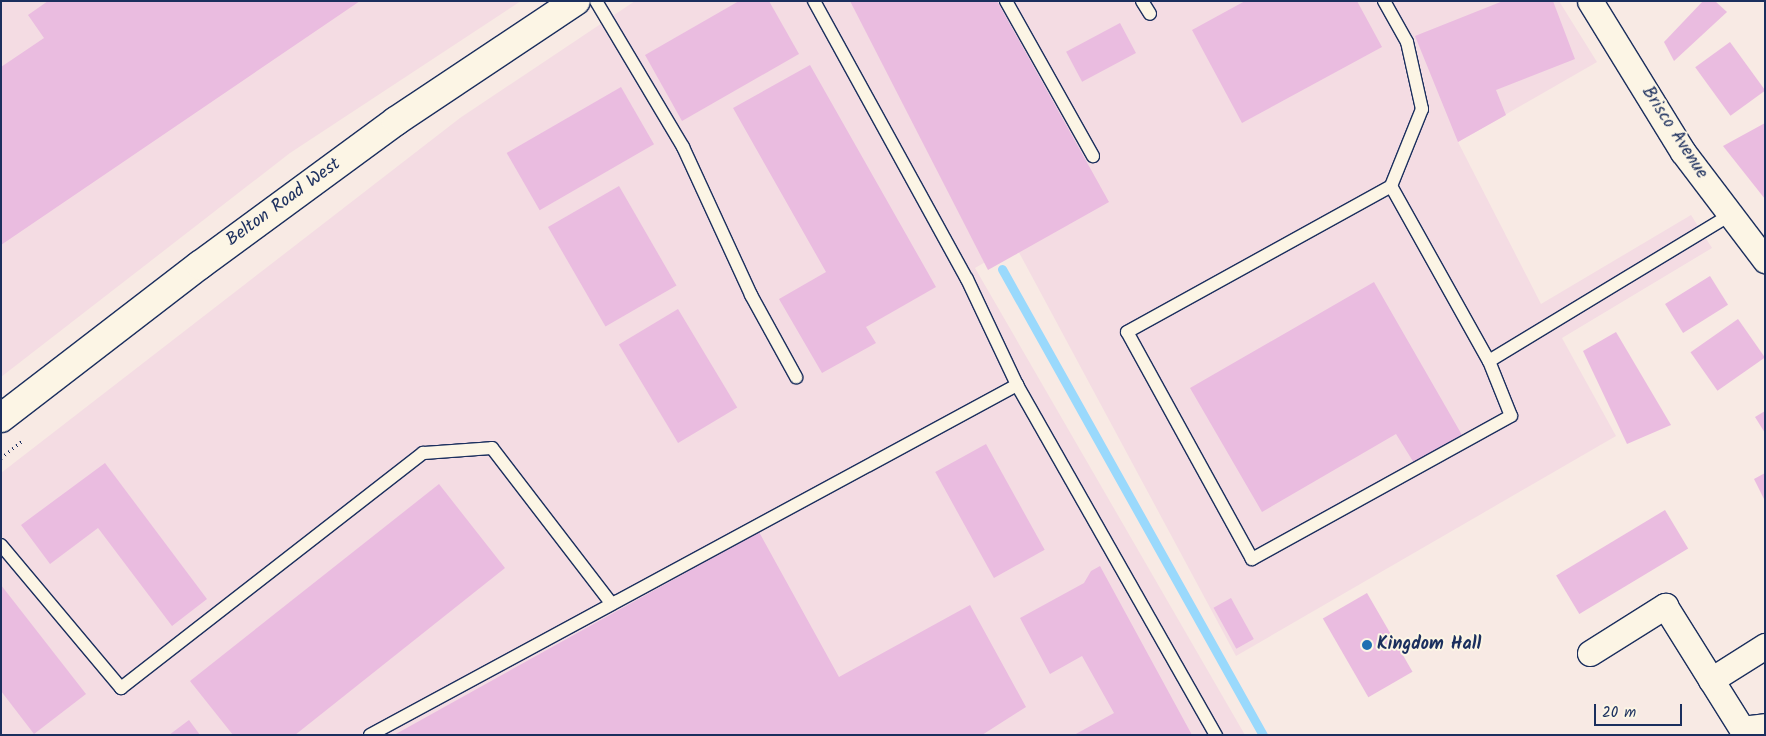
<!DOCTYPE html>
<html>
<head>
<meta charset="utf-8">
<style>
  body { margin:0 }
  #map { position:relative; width:1766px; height:736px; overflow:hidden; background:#f8eae4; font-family:Kalam,sans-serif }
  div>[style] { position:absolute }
  .built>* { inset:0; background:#f4dce3 }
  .stream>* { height:9px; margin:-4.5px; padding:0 4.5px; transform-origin:4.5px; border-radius:4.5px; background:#9ad9fc }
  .building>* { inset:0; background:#eabce0; transform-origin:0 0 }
  .path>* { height:3px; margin-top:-1.5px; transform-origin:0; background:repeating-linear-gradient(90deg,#1b2f5e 0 1px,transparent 0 5px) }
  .roads { filter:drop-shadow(1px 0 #1b2f5e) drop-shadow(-1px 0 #1b2f5e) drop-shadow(0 1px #1b2f5e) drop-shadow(0 -1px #1b2f5e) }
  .service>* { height:12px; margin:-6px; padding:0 6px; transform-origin:6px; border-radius:6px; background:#fcf5e5 }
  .minor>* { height:25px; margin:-12.5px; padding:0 12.5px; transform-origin:12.5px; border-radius:12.5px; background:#fcf5e5 }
  .tertiary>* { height:28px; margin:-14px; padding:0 14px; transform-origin:14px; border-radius:14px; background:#fcf5e5 }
  .dots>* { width:14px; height:14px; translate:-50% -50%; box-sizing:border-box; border:2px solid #fcf5e5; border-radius:50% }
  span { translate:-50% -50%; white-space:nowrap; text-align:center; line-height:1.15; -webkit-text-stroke:4px #fcf5e5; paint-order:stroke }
  .street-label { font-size:18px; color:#1b2f5e }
  .poi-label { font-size:18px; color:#1b2f5e; font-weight:700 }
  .left { translate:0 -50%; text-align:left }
  .frame { position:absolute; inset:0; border:2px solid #1b2f5e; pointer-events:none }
  .scale { position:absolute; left:1594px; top:704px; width:88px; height:22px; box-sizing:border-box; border:2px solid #1b2f5e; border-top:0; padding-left:6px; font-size:15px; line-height:18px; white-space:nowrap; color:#1b2f5e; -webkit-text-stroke:4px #fcf5e5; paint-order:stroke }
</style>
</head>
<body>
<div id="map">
  <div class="built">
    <i style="clip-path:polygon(1px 1px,521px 1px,290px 153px,1px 377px)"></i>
    <i style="clip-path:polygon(635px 1px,1559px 1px,1597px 62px,1458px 142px,1541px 304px,1691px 215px,1712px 248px,1562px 338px,1616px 436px,1236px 656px,1015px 245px,975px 268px,1245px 735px,1px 735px,1px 473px,460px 118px)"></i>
  </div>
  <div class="stream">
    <i style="left:1002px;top:269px;width:534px;rotate:60.75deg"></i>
  </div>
  <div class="building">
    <i style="clip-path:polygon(48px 1px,360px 1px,1px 245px,1px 67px,44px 38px,28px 15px)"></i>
    <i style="clip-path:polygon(739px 1px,769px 1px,799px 54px,682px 121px,645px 55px)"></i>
    <i style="clip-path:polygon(850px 1px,997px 1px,1109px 202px,988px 270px)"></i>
    <i style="clip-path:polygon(1245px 1px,1357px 1px,1382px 47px,1242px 123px,1192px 30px)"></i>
    <i style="clip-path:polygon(1503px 1px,1553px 1px,1575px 59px,1496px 90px,1506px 115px,1458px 142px,1415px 36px)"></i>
    <i style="clip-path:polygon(1703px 1px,1715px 1px,1727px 12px,1674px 61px,1664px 42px)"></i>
    <i style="left:1120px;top:23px;width:34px;height:61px;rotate:62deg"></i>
    <i style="left:1730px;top:42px;width:60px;height:43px;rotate:54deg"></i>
    <i style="clip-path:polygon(810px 65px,936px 287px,866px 327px,876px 343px,822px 373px,779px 299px,826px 272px,733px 108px)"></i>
    <i style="left:621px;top:87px;width:66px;height:132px;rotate:60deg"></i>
    <i style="clip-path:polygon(1765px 123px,1765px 199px,1723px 146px)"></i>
    <i style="left:619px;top:186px;width:115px;height:82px;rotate:60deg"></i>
    <i style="left:1710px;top:276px;width:34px;height:53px;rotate:58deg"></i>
    <i style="clip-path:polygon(1374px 282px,1462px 435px,1414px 463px,1396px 434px,1262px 512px,1190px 388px)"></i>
    <i style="left:678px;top:309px;width:115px;height:69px;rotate:59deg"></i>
    <i style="left:1738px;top:319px;width:47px;height:58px;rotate:55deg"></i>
    <i style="clip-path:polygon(1616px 332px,1671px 425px,1627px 444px,1583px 351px)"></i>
    <i style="clip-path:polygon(1765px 411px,1765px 433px,1755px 417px)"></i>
    <i style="left:986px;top:444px;width:121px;height:58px;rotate:61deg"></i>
    <i style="clip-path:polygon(105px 463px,207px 599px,172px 626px,98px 528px,50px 564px,21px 525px)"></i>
    <i style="clip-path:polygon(1765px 473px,1765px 501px,1754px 479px)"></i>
    <i style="clip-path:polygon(439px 484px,505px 568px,295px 735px,233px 735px,190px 681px)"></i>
    <i style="left:1665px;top:510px;width:45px;height:127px;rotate:59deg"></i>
    <i style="clip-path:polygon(759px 532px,839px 677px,970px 605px,1026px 707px,982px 735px,394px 735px)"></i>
    <i style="clip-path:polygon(1100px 566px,1192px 735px,1074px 735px,1114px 713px,1082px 656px,1050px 674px,1020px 618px,1084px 583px,1091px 571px)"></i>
    <i style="clip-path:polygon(1px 585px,86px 694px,34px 734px,1px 691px)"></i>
    <i style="left:1367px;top:593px;width:91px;height:51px;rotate:60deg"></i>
    <i style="left:1231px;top:598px;width:47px;height:20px;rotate:61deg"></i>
    <i style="clip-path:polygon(189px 720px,200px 735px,169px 735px)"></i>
  </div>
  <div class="path">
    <i style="left:1px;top:458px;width:27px;rotate:-39deg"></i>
  </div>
  <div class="roads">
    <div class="service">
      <i style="left:596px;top:1px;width:170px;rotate:59.2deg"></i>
      <i style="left:683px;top:147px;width:163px;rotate:65.3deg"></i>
      <i style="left:751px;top:295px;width:94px;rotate:61.2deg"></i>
      <i style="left:814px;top:1px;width:317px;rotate:61.2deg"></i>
      <i style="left:967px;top:279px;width:117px;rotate:64.7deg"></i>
      <i style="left:1017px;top:385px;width:403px;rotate:60.4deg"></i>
      <i style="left:1006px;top:1px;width:178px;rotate:60.7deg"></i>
      <i style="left:1142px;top:1px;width:15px;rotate:58deg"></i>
      <i style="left:1384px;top:1px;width:47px;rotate:60.7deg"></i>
      <i style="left:1407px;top:42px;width:69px;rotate:77.4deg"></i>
      <i style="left:1422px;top:109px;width:83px;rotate:111.9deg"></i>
      <i style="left:1489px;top:361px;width:59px;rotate:68.2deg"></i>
      <i style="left:1511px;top:416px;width:296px;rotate:151.1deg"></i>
      <i style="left:1252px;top:559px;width:259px;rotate:-118.8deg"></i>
      <i style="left:1127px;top:332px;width:302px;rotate:-28.9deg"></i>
      <i style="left:1391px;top:186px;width:201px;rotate:60.8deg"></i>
      <i style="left:1489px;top:361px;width:282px;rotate:-31.2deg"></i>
      <i style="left:1px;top:545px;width:187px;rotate:50deg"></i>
      <i style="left:121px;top:688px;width:383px;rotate:-37.9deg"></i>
      <i style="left:423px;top:453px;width:69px;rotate:-4.1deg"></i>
      <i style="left:492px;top:448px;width:195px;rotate:52.5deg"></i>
      <i style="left:370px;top:735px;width:736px;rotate:-28.41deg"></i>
    </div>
    <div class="minor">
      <i style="left:1590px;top:1px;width:177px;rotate:58.4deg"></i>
      <i style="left:1683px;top:152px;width:136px;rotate:52.8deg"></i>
      <i style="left:1590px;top:653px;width:89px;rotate:-32.1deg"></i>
      <i style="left:1665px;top:606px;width:145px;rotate:58deg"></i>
      <i style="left:1742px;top:729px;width:23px;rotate:-7deg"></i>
      <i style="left:1711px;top:680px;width:64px;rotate:-32.2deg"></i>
    </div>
    <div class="tertiary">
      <i style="left:1px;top:418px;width:251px;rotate:-37.6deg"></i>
      <i style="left:200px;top:265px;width:243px;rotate:-36.3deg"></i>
      <i style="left:396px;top:121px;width:216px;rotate:-33.7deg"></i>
    </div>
  </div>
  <div class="dots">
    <i style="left:1367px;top:645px;background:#1f6fb2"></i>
  </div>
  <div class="street-label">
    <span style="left:1674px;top:133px;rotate:57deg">Brisco Avenue</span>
    <span style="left:284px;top:203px;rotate:-36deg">Belton Road West</span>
  </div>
  <div class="poi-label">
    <span class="left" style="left:1377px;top:645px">Kingdom Hall</span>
  </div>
  <div class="frame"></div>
  <div class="scale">20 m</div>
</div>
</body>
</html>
